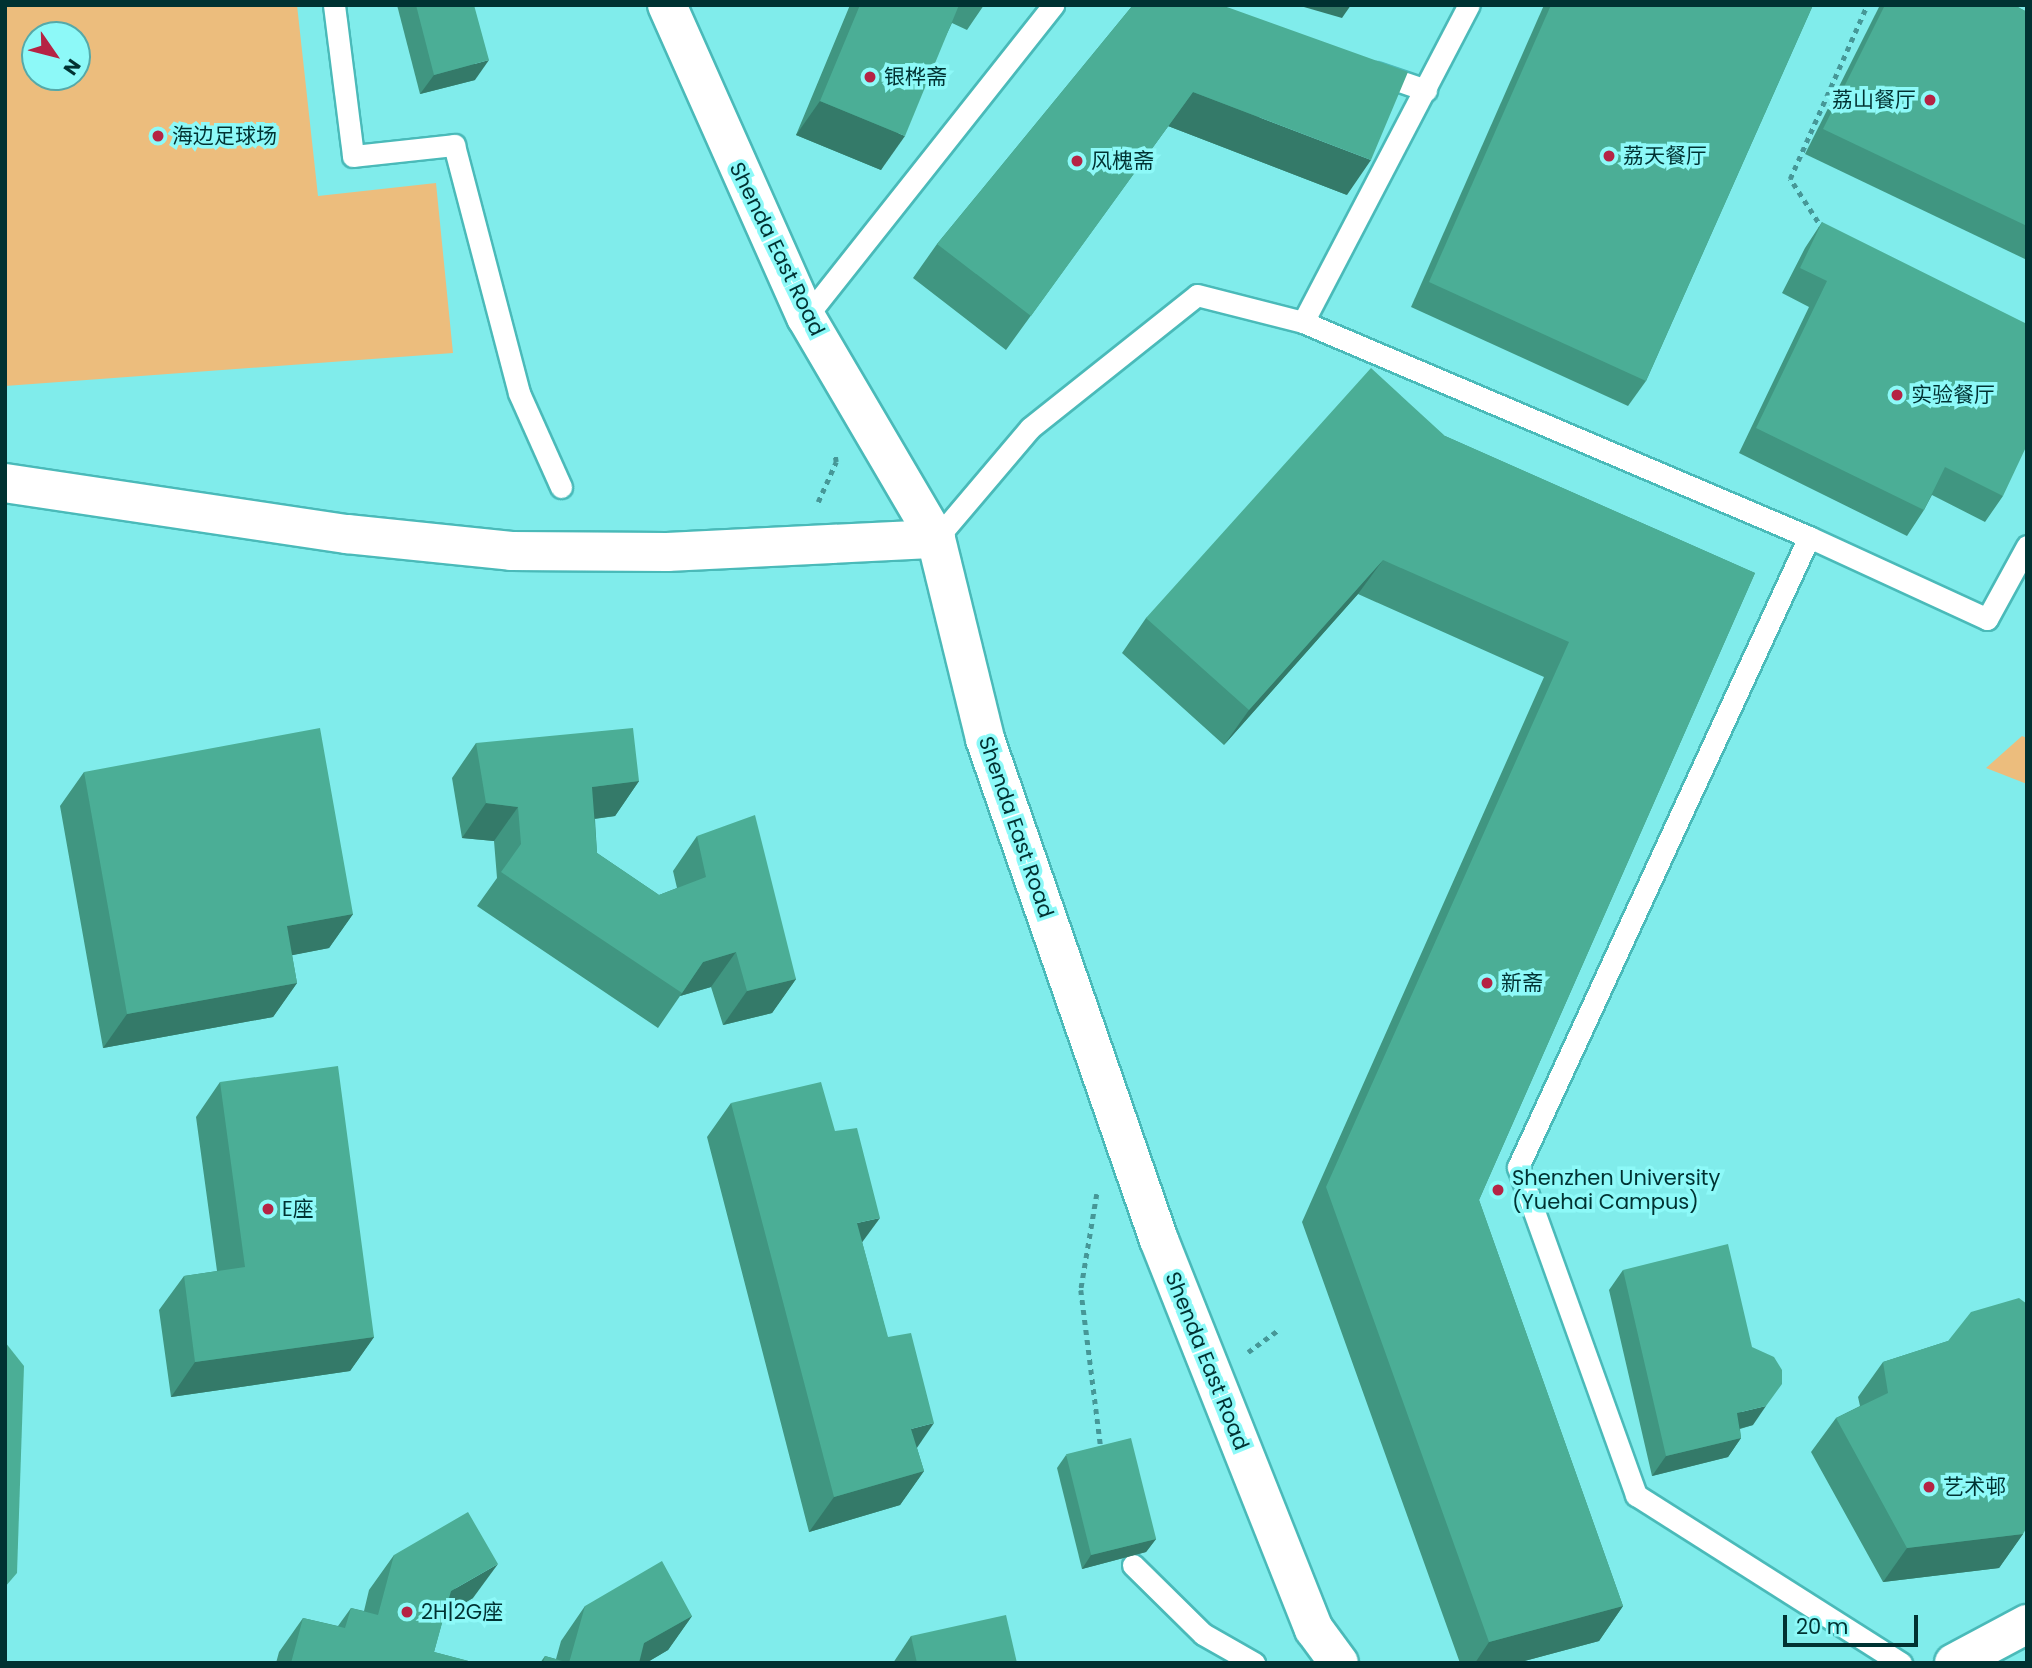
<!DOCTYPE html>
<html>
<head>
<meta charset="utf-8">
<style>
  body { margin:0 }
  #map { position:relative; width:2032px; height:1668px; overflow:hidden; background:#80eceb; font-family:Poppins,"Noto Sans SC",sans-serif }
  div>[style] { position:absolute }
  .green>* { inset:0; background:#ecbd7d }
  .path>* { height:4.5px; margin-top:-2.25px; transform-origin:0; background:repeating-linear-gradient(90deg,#469797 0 5px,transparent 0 10px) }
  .roads { filter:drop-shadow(2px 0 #4abab9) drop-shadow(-2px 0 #4abab9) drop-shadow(0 2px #4abab9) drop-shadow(0 -2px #4abab9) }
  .lane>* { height:21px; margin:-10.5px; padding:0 10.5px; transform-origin:10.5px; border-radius:10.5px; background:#fff }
  .street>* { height:38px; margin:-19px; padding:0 19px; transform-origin:19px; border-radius:19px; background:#fff }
  .wall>* { inset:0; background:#409681 }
  .shaded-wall>* { inset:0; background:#347a69 }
  .building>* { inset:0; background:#4bae96; transform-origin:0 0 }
  .dots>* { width:19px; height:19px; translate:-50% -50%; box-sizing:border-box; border:4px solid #8df9f8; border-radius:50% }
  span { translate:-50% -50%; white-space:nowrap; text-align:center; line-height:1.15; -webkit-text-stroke:7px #8df9f8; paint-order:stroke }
  .poi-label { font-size:21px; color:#003232 }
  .left { translate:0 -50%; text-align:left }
  .right { translate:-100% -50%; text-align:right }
  .street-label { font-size:21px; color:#003232 }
  .frame { position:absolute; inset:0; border:7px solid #003232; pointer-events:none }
  .north { position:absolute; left:21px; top:21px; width:70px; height:70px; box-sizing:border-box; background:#8df9f8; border:2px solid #55a9a9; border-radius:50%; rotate:125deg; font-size:19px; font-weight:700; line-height:28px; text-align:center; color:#003232 }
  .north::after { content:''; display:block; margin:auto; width:24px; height:32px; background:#b52344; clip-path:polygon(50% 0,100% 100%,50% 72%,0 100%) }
  .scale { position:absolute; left:1783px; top:1615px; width:135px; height:32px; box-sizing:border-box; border:4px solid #003232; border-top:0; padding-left:9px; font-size:21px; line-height:24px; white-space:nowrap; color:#003232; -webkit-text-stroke:5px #8df9f8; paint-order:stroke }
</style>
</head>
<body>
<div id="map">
  <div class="green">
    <i style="clip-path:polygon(evenodd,5px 5px,297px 5px,318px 196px,436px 183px,453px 353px,5px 386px,5px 5px,35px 35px,77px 35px,77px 77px,35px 77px,35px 35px)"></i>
    <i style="clip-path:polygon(2022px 736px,2027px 738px,2027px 784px,1986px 768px)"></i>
  </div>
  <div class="path">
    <i style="left:1823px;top:230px;width:61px;rotate:-122.9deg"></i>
    <i style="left:1790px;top:179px;width:190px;rotate:-66.1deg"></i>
    <i style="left:818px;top:502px;width:44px;rotate:-65.8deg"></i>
    <i style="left:836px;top:462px;width:6px;rotate:-99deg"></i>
    <i style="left:1097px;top:1194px;width:97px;rotate:99.5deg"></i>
    <i style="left:1081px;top:1290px;width:159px;rotate:82.8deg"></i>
    <i style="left:1248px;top:1352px;width:36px;rotate:-36deg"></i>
  </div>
  <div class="roads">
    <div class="lane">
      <i style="left:334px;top:5px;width:152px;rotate:82.8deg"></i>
      <i style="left:353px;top:156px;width:102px;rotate:-6.2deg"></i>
      <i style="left:454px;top:145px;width:256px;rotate:75.3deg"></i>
      <i style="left:519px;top:393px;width:103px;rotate:65.9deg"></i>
      <i style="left:1376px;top:73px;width:53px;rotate:18.8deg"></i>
      <i style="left:806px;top:317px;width:398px;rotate:-51.6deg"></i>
      <i style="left:1303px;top:322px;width:550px;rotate:23.02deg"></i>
      <i style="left:1809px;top:537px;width:196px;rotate:24.7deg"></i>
      <i style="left:1987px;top:619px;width:83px;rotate:-61.3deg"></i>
      <i style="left:1809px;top:537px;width:694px;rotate:114.79deg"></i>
      <i style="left:1518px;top:1167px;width:349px;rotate:70.2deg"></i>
      <i style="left:1636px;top:1495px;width:314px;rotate:32.4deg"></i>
      <i style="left:936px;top:539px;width:145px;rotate:-49.7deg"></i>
      <i style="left:1030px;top:428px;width:213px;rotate:-38.5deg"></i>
      <i style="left:1197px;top:295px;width:109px;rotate:14.3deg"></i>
      <i style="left:1303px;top:322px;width:358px;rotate:-62.4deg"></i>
      <i style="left:1133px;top:1565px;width:98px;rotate:44.6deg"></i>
      <i style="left:1203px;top:1634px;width:59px;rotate:29.6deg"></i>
    </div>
    <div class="street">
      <i style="left:667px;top:5px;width:342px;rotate:66deg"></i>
      <i style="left:806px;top:317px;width:257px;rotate:59.6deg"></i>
      <i style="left:936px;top:539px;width:206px;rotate:76.2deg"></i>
      <i style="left:985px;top:739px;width:530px;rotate:70.85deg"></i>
      <i style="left:1159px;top:1240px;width:419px;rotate:68.3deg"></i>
      <i style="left:1314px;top:1629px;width:42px;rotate:53.7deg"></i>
      <i style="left:5px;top:483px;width:346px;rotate:8.5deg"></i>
      <i style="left:347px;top:534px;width:165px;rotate:5.9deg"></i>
      <i style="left:511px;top:551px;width:156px;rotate:0.4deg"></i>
      <i style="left:667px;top:552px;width:269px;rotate:-2.8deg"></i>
      <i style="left:1954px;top:1663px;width:83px;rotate:-28.1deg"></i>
    </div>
  </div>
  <div class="wall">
    <i style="clip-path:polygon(397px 5px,474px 5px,475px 80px,420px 94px)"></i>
    <i style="clip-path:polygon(850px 5px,984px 5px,967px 30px,952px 23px,881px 170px,796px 135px)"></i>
    <i style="clip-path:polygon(1133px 5px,1347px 195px,1168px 126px,1006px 350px,913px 278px,937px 244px)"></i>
    <i style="clip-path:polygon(1544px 5px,1813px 5px,1646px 381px,1628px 406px,1411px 307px)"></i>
    <i style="clip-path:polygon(1880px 5px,2014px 5px,2027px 12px,2027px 260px,1805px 154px)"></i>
    <i style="clip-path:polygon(1822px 222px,2003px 496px,1985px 522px,1932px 495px,1924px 510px,1907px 536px,1739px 453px,1809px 307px,1782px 293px,1805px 248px)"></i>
    <i style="clip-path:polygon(1445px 436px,1755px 573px,1479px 1200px,1623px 1606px,1599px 1641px,1517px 1663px,1460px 1663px,1302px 1222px,1544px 677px,1358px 594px,1224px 745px,1122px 653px,1146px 618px)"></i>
    <i style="clip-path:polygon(476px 743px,639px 781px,615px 816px,595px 819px,597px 853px,659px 895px,677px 888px,673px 871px,697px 836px,796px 979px,772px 1013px,723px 1025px,711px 987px,680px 996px,658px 1028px,477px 906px,497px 878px,494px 841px,462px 838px,452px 778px)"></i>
    <i style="clip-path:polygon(84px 772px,353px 914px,329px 948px,292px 955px,297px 983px,273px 1017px,103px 1048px,60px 806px)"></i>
    <i style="clip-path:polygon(220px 1082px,374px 1337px,350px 1371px,171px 1397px,159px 1310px,184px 1276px,217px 1271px,196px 1117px)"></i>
    <i style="clip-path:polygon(731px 1103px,862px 1242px,917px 1448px,924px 1471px,900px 1505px,809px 1532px,707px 1137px)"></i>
    <i style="clip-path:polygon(1623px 1270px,1753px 1425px,1740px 1429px,1741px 1438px,1728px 1457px,1652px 1476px,1609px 1290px)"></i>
    <i style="clip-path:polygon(1948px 1341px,2023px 1534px,1999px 1568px,1883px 1582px,1811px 1452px,1836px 1418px,1860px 1406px,1858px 1397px,1883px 1362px)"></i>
    <i style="clip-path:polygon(1066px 1455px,1156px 1539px,1146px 1552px,1082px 1569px,1057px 1468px)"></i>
    <i style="clip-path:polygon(394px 1555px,473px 1598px,444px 1615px,434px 1652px,476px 1663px,276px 1663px,279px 1652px,303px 1618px,338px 1626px,351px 1608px,364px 1611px,369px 1590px)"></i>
    <i style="clip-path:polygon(585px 1606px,692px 1616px,668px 1650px,646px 1663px,540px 1663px,545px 1656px,556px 1659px,561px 1641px)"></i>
    <i style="clip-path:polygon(911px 1636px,1017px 1663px,893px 1663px)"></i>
  </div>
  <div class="shaded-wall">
    <i style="clip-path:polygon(1297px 5px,1351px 5px,1342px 18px)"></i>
    <i style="clip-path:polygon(489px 60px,475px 80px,420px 94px,434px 75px)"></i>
    <i style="clip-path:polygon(1193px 92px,1371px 160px,1347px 195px,1168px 126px,1006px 350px)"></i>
    <i style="clip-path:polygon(820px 101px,905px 136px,881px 170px,796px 135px)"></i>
    <i style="clip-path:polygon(1383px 560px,1358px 594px,1224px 745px,1249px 710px)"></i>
    <i style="clip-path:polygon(639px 781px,615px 816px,568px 822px,592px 787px)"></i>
    <i style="clip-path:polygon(486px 803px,518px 807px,494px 841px,462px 838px)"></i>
    <i style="clip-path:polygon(353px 914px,329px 948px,263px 961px,287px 926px)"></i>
    <i style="clip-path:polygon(736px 952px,711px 987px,680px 996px,703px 962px)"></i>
    <i style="clip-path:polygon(796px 979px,772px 1013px,723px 1025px,747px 991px)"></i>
    <i style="clip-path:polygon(297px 983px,273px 1017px,103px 1048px,127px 1014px)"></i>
    <i style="clip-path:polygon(880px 1218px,855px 1252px,857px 1223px)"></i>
    <i style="clip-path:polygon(374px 1337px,350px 1371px,171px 1397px,195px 1362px)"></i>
    <i style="clip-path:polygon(1766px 1406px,1753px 1425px,1723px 1433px,1737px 1413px)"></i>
    <i style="clip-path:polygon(934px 1423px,910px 1458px,911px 1429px)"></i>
    <i style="clip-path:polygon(1741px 1438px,1728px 1457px,1652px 1476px,1666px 1456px)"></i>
    <i style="clip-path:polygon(924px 1471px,900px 1505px,809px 1532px,834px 1497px)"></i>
    <i style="clip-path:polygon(2023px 1534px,1999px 1568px,1883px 1582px,1907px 1548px)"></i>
    <i style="clip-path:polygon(1156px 1539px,1146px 1552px,1082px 1569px,1091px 1555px)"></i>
    <i style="clip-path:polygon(498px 1564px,473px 1598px,427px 1625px,451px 1591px)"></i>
    <i style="clip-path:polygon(1623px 1606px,1599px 1641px,1517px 1663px,1475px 1663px,1489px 1642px)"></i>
    <i style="clip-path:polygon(692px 1616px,668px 1650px,646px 1663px,630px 1663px,644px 1643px)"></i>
  </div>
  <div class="building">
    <i style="clip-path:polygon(416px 5px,474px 5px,489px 60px,434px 75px)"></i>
    <i style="clip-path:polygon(860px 5px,959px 5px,905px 136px,820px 101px)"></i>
    <i style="clip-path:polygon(1133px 5px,1221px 5px,1408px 72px,1371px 160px,1193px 92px,1031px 316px,937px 244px)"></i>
    <i style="clip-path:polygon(1551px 5px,1813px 5px,1646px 381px,1429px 282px)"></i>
    <i style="clip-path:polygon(1885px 5px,2014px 5px,2027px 12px,2027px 226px,1823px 129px)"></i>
    <i style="clip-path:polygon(1822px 222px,2027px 324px,2027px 445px,2003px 496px,1945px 467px,1924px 510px,1756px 428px,1827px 281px,1800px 268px)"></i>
    <i style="clip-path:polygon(1371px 368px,1445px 436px,1755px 573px,1479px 1200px,1623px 1606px,1489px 1642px,1326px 1187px,1569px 642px,1383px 560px,1249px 710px,1146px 618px)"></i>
    <i style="clip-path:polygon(320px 728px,353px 914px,287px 926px,297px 983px,127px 1014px,84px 772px)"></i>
    <i style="clip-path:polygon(633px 728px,639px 781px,592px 787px,597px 853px,659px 895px,706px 877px,697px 836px,755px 815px,796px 979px,747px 991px,736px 952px,703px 962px,682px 993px,501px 872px,521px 844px,518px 807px,486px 803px,476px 743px)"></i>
    <i style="clip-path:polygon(338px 1066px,374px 1337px,195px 1362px,184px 1276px,245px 1267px,220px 1082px)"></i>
    <i style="clip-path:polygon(821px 1082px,835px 1131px,857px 1128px,880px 1218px,857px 1223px,888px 1337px,911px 1333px,934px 1423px,911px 1429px,924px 1471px,834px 1497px,731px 1103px)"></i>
    <i style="clip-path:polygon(1728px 1244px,1752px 1347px,1774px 1357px,1782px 1370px,1782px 1384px,1766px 1406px,1737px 1413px,1741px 1438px,1666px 1456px,1623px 1270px)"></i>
    <i style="clip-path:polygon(2019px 1298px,2027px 1304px,2027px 1527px,2023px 1534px,1907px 1548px,1836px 1418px,1888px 1393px,1883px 1362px,1948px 1341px,1971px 1312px)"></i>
    <i style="clip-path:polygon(5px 1342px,24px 1366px,17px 1573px,5px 1587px)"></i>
    <i style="left:1131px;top:1438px;width:104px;height:67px;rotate:76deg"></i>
    <i style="clip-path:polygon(468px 1512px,498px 1564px,451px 1591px,434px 1652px,476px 1663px,291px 1663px,303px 1618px,345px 1628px,351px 1608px,378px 1615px,394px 1555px)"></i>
    <i style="clip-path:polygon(662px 1561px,692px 1616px,644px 1643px,639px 1663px,543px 1663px,545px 1656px,569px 1663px,585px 1606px)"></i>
    <i style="clip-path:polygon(1006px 1615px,1017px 1663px,917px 1663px,911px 1636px)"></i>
  </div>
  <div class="dots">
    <i style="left:870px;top:77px;background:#b52344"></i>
    <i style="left:1930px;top:100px;background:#b52344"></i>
    <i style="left:158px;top:136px;background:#b52344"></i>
    <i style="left:1609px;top:156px;background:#b52344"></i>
    <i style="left:1077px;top:161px;background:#b52344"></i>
    <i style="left:1897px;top:395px;background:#b52344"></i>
    <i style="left:1487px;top:983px;background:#b52344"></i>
    <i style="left:1498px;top:1190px;background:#b52344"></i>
    <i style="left:268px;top:1209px;background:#b52344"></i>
    <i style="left:1929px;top:1487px;background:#b52344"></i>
    <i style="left:407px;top:1612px;background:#b52344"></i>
  </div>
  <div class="poi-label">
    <span class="left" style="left:884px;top:77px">银桦斋</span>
    <span class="right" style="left:1916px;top:100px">荔山餐厅</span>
    <span class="left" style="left:172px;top:136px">海边足球场</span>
    <span class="left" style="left:1623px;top:156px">荔天餐厅</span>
    <span class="left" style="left:1091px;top:161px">风槐斋</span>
    <span class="left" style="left:1911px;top:395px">实验餐厅</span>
    <span class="left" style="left:1501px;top:983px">新斋</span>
    <span class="left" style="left:1512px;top:1190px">Shenzhen University<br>(Yuehai Campus)</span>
    <span class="left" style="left:282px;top:1209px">E座</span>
    <span class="left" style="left:1943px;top:1487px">艺术邨</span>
    <span class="left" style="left:421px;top:1612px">2H|2G座</span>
  </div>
  <div class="street-label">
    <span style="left:777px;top:249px;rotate:64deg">Shenda East Road</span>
    <span style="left:1016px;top:827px;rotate:71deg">Shenda East Road</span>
    <span style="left:1207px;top:1361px;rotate:68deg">Shenda East Road</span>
  </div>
  <div class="frame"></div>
  <div class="north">N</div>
  <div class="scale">20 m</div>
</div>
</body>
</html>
